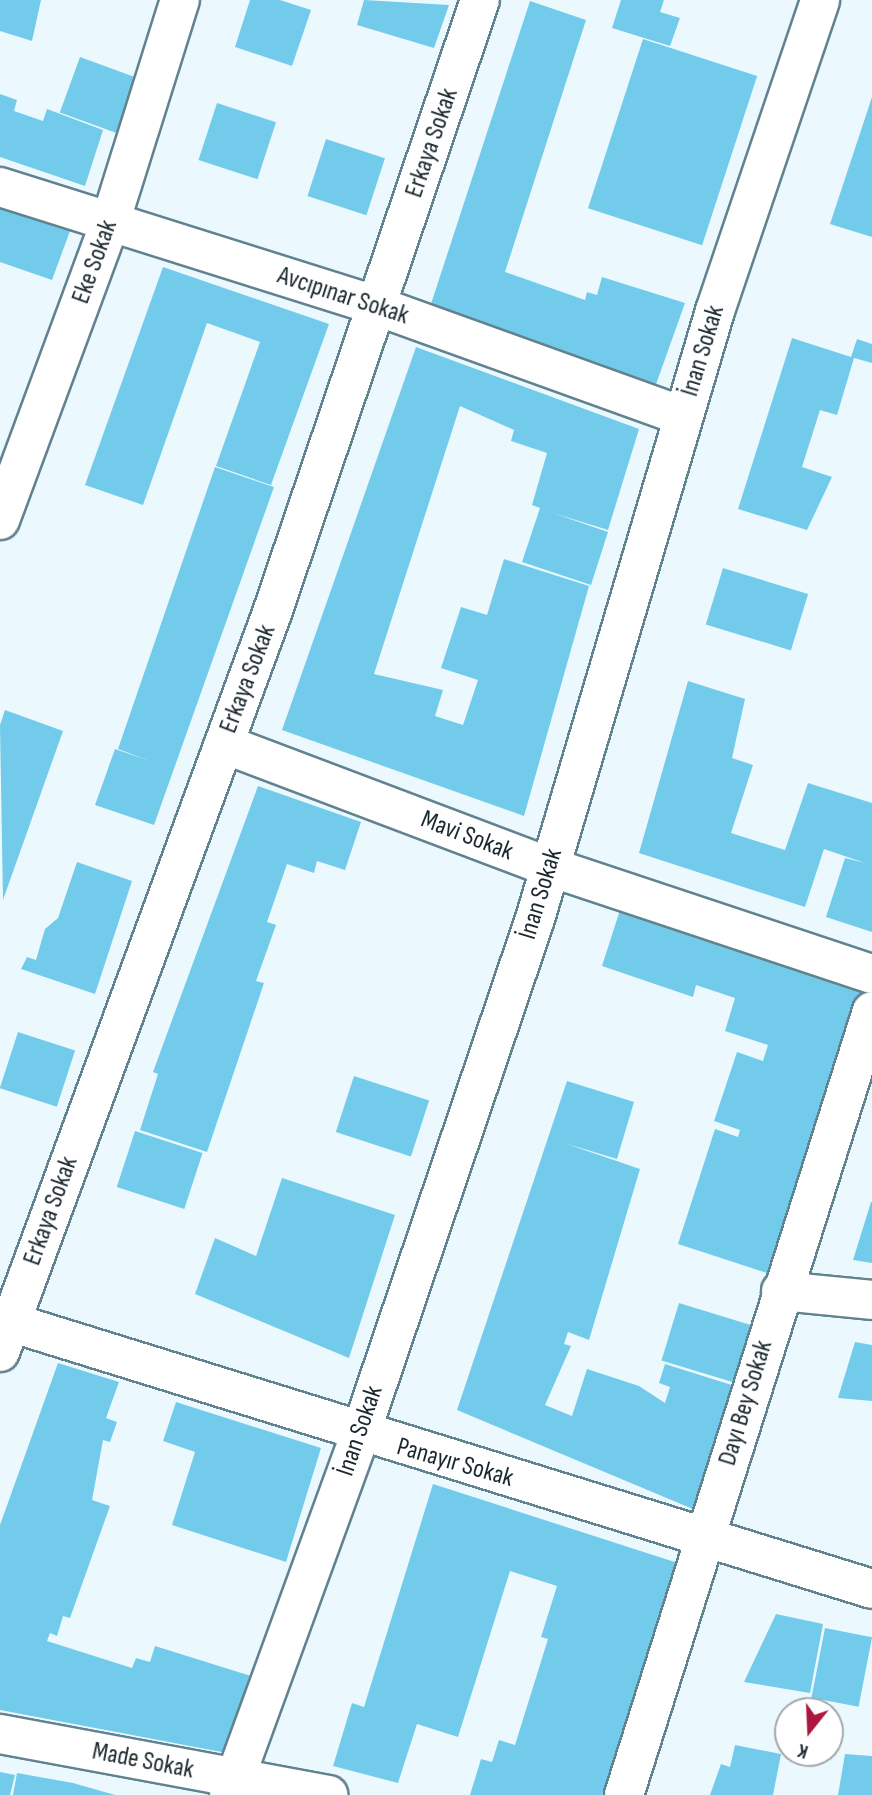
<!DOCTYPE html>
<html>
<head>
<meta charset="utf-8">
<style>
  body { margin:0 }
  #map { position:relative; width:872px; height:1795px; overflow:hidden; background:#ebf9ff; font-family:"Sofia Sans Condensed",sans-serif }
  div>[style] { position:absolute }
  .building>* { inset:0; background:#73cbeb; transform-origin:0 0 }
  .roads { filter:drop-shadow(2px 0 #61828f) drop-shadow(-2px 0 #61828f) drop-shadow(0 2px #61828f) drop-shadow(0 -2px #61828f) }
  .minor>* { height:38px; margin:-19px; padding:0 19px; transform-origin:19px; border-radius:19px; background:#fff }
  span { translate:-50% -50%; white-space:nowrap; text-align:center; line-height:1.15; -webkit-text-stroke:5px #fff; paint-order:stroke }
  .street-label { font-size:26px; color:#1a282d }
  .north { position:absolute; left:774px; top:1697px; width:70px; height:70px; box-sizing:border-box; background:#fff; border:2px solid #a3a9ab; border-radius:50%; rotate:198deg; font-size:19px; font-weight:700; line-height:28px; text-align:center; color:#1a282d }
  .north::after { content:''; display:block; margin:auto; width:24px; height:32px; background:#ac173e; clip-path:polygon(50% 0,100% 100%,50% 72%,0 100%) }
</style>
</head>
<body>
<div id="map">
  <div class="building">
    <i style="clip-path:polygon(0 0,41px 0,32px 41px,0 31px)"></i>
    <i style="clip-path:polygon(250px 0,280px 0,311px 10px,292px 66px,235px 47px)"></i>
    <i style="clip-path:polygon(364px 0,449px 5px,434px 48px,357px 25px)"></i>
    <i style="clip-path:polygon(621px 0,664px 0,660px 12px,680px 18px,670px 46px,612px 28px)"></i>
    <i style="clip-path:polygon(530px 1px,586px 20px,505px 272px,585px 300px,587px 292px,597px 295px,602px 277px,685px 303px,654px 390px,430px 307px)"></i>
    <i style="left:643px;top:39px;width:120px;height:178px;rotate:18deg"></i>
    <i style="left:80px;top:57px;width:72px;height:59px;rotate:20deg"></i>
    <i style="clip-path:polygon(0 94px,17px 100px,14px 111px,43px 121px,47px 109px,103px 130px,85px 186px,0 157px)"></i>
    <i style="clip-path:polygon(872px 97px,872px 237px,830px 224px)"></i>
    <i style="left:217px;top:103px;width:62px;height:60px;rotate:18deg"></i>
    <i style="left:326px;top:139px;width:62px;height:60px;rotate:18deg"></i>
    <i style="clip-path:polygon(0 207px,70px 231px,52px 280px,0 262px)"></i>
    <i style="clip-path:polygon(163px 267px,329px 324px,271px 485px,216px 466px,260px 342px,207px 323px,143px 505px,85px 485px)"></i>
    <i style="clip-path:polygon(792px 338px,851px 357px,857px 339px,872px 344px,872px 363px,854px 358px,837px 415px,820px 410px,802px 467px,832px 477px,807px 530px,738px 509px)"></i>
    <i style="clip-path:polygon(416px 347px,639px 429px,608px 530px,553px 513px,608px 532px,591px 585px,522px 562px,540px 508px,532px 505px,547px 453px,511px 441px,514px 430px,460px 406px,374px 674px,443px 690px,435px 716px,463px 725px,478px 680px,441px 668px,461px 607px,487px 615px,504px 559px,589px 586px,524px 816px,282px 730px)"></i>
    <i style="clip-path:polygon(215px 467px,274px 487px,154px 825px,95px 805px,115px 749px,150px 761px,118px 749px)"></i>
    <i style="left:723px;top:568px;width:89px;height:59px;rotate:17deg"></i>
    <i style="clip-path:polygon(688px 681px,745px 699px,732px 758px,753px 765px,731px 833px,785px 850px,808px 783px,872px 803px,872px 932px,826px 917px,845px 858px,865px 863px,824px 849px,805px 907px,639px 853px)"></i>
    <i style="clip-path:polygon(5px 710px,63px 731px,3px 900px,0 725px)"></i>
    <i style="clip-path:polygon(258px 786px,361px 822px,345px 870px,317px 861px,314px 873px,287px 864px,267px 922px,276px 925px,256px 981px,264px 983px,207px 1152px,140px 1130px,158px 1074px,153px 1072px)"></i>
    <i style="clip-path:polygon(77px 862px,132px 881px,95px 994px,21px 969px,27px 957px,36px 960px,45px 929px,58px 918px)"></i>
    <i style="clip-path:polygon(620px 910px,866px 991px,773px 1275px,678px 1244px,715px 1129px,738px 1137px,740px 1130px,714px 1121px,737px 1052px,763px 1061px,768px 1045px,725px 1031px,735px 998px,696px 985px,693px 997px,602px 966px)"></i>
    <i style="left:18px;top:1032px;width:60px;height:59px;rotate:18deg"></i>
    <i style="left:354px;top:1076px;width:79px;height:59px;rotate:18deg"></i>
    <i style="clip-path:polygon(567px 1081px,634px 1102px,617px 1159px,564px 1143px,640px 1169px,589px 1340px,568px 1332px,564px 1344px,571px 1346px,545px 1405px,572px 1416px,587px 1369px,639px 1386px,665px 1403px,670px 1387px,659px 1383px,665px 1364px,738px 1387px,700px 1512px,457px 1410px)"></i>
    <i style="left:135px;top:1131px;width:71px;height:59px;rotate:18deg"></i>
    <i style="clip-path:polygon(282px 1178px,395px 1215px,349px 1358px,195px 1294px,215px 1238px,256px 1256px)"></i>
    <i style="clip-path:polygon(872px 1202px,872px 1263px,853px 1260px,871px 1202px)"></i>
    <i style="left:679px;top:1303px;width:81px;height:60px;rotate:17deg"></i>
    <i style="clip-path:polygon(855px 1342px,872px 1345px,872px 1401px,838px 1398px)"></i>
    <i style="clip-path:polygon(58px 1363px,119px 1382px,106px 1418px,117px 1422px,110px 1442px,103px 1440px,92px 1500px,110px 1506px,70px 1618px,63px 1616px,57px 1636px,50px 1633px,47px 1641px,132px 1668px,136px 1658px,150px 1662px,155px 1646px,251px 1676px,227px 1753px,0 1710px,0 1525px)"></i>
    <i style="clip-path:polygon(176px 1402px,321px 1448px,286px 1562px,172px 1525px,195px 1452px,163px 1441px)"></i>
    <i style="clip-path:polygon(433px 1484px,684px 1565px,602px 1795px,470px 1795px,481px 1759px,492px 1762px,499px 1740px,515px 1745px,548px 1639px,541px 1637px,557px 1586px,510px 1571px,458px 1737px,417px 1724px,398px 1783px,333px 1766px,352px 1703px,364px 1707px)"></i>
    <i style="clip-path:polygon(776px 1614px,823px 1624px,810px 1693px,744px 1682px)"></i>
    <i style="left:825px;top:1628px;width:48px;height:71px;rotate:11deg"></i>
    <i style="clip-path:polygon(735px 1745px,781px 1754px,773px 1795px,710px 1795px,721px 1764px,730px 1767px)"></i>
    <i style="clip-path:polygon(845px 1754px,872px 1756px,872px 1795px,838px 1795px)"></i>
    <i style="clip-path:polygon(0 1772px,15px 1775px,10px 1795px,0 1795px)"></i>
    <i style="clip-path:polygon(17px 1773px,73px 1783px,115px 1795px,13px 1795px)"></i>
  </div>
  <div class="roads">
    <div class="minor">
      <i style="left:0;top:187px;width:395px;rotate:17.5deg"></i>
      <i style="left:377px;top:306px;width:325px;rotate:19.8deg"></i>
      <i style="left:0;top:520px;width:317px;rotate:-69.7deg"></i>
      <i style="left:110px;top:223px;width:234px;rotate:-72.6deg"></i>
      <i style="left:224px;top:744px;width:348px;rotate:20.7deg"></i>
      <i style="left:550px;top:867px;width:339px;rotate:18.4deg"></i>
      <i style="left:781px;top:1291px;width:91px;rotate:5.6deg"></i>
      <i style="left:0;top:1319px;width:913px;rotate:17.2deg"></i>
      <i style="left:0;top:1352px;width:784px;rotate:-69.79deg"></i>
      <i style="left:271px;top:616px;width:650px;rotate:-71.26deg"></i>
      <i style="left:0;top:1734px;width:334px;rotate:10.5deg"></i>
      <i style="left:229px;top:1795px;width:383px;rotate:-70deg"></i>
      <i style="left:360px;top:1435px;width:545px;rotate:-71.27deg"></i>
      <i style="left:535px;top:919px;width:634px;rotate:-73.51deg"></i>
      <i style="left:715px;top:311px;width:328px;rotate:-71.3deg"></i>
      <i style="left:624px;top:1795px;width:822px;rotate:-72.45deg"></i>
    </div>
  </div>
  <div class="street-label">
    <span style="left:432px;top:143px;rotate:-71deg">Erkaya Sokak</span>
    <span style="left:95px;top:262px;rotate:-70deg">Eke Sokak</span>
    <span style="left:343px;top:296px;rotate:18deg">Avcıpınar Sokak</span>
    <span style="left:703px;top:351px;rotate:-73deg">İnan Sokak</span>
    <span style="left:248px;top:679px;rotate:-69deg">Erkaya Sokak</span>
    <span style="left:467px;top:836px;rotate:21deg">Mavi Sokak</span>
    <span style="left:541px;top:894px;rotate:-73deg">İnan Sokak</span>
    <span style="left:51px;top:1211px;rotate:-70deg">Erkaya Sokak</span>
    <span style="left:746px;top:1403px;rotate:-73deg">Dayı Bey Sokak</span>
    <span style="left:360px;top:1431px;rotate:-71deg">İnan Sokak</span>
    <span style="left:455px;top:1463px;rotate:16deg">Panayır Sokak</span>
    <span style="left:143px;top:1761px;rotate:11deg">Made Sokak</span>
  </div>
  <div class="north">K</div>
</div>
</body>
</html>
